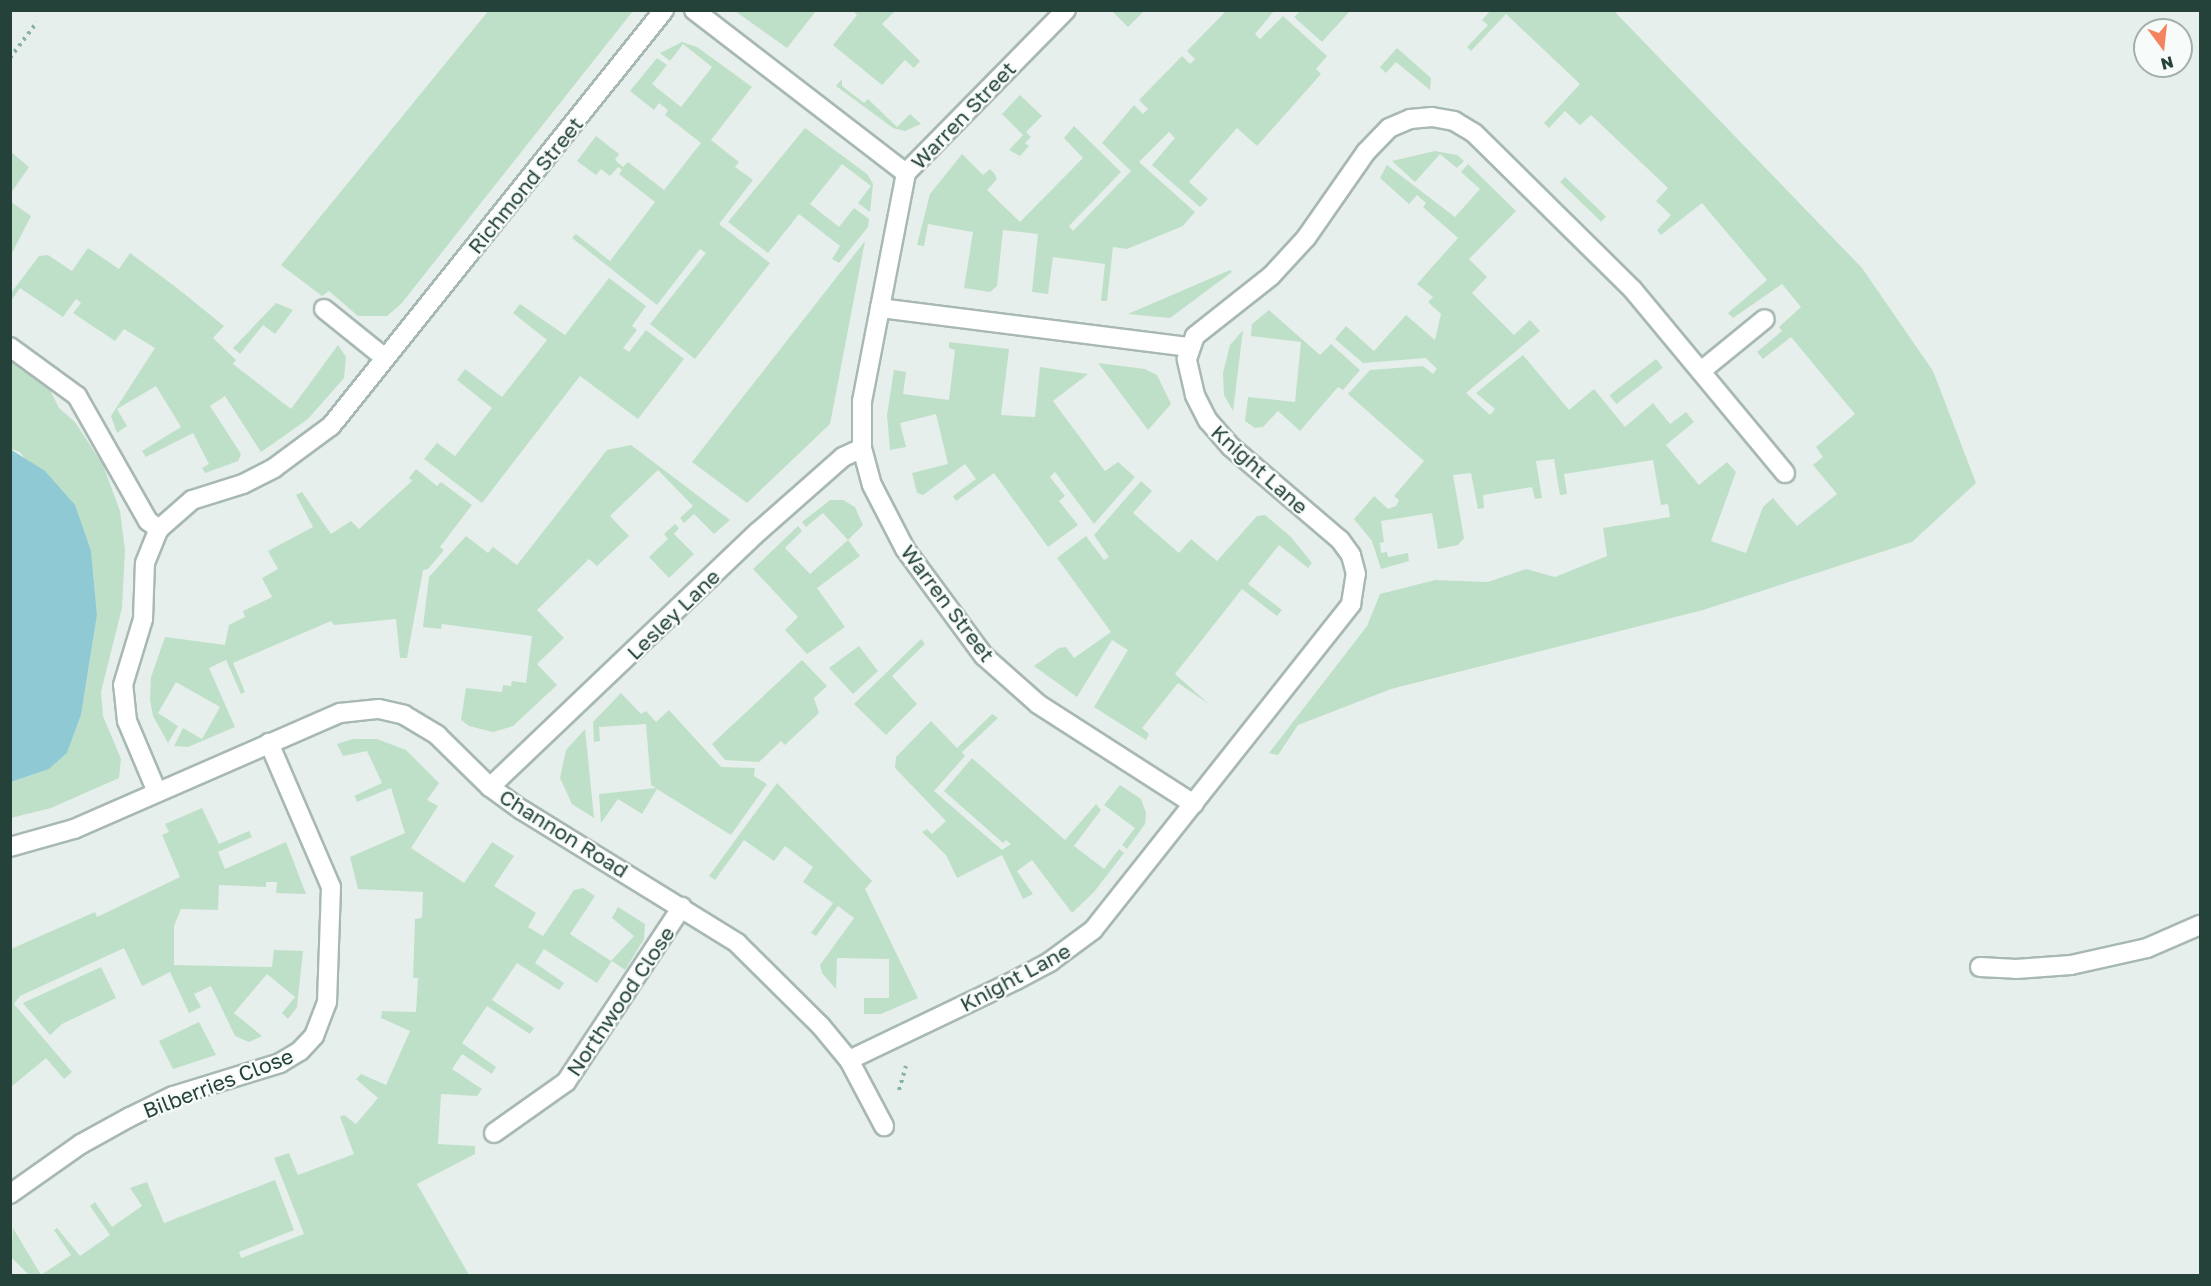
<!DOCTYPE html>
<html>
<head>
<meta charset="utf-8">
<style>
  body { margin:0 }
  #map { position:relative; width:2211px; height:1286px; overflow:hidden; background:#e6efeb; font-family:"Golos Text",sans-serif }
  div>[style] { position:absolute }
  .green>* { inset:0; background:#bfe0c8; transform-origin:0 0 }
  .water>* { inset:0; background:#8ec9d4 }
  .path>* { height:4px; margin-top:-2px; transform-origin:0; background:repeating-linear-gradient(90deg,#86b3a5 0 3px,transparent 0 7.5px) }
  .roads { filter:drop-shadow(2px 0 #a8b8b2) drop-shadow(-2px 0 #a8b8b2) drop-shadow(0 2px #a8b8b2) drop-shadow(0 -2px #a8b8b2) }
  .service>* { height:18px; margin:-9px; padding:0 9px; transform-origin:9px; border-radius:9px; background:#fff }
  .minor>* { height:18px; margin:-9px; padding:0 9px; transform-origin:9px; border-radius:9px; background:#fff }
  span { translate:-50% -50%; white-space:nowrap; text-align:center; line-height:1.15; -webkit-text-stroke:4.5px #f7fbf9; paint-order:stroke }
  .street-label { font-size:21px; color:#24423a }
  .frame { position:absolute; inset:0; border:12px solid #24423a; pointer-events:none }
  .north { position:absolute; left:2133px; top:18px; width:60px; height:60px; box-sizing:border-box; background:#f7fbf9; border:2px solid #a3b1ad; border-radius:50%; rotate:165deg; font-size:16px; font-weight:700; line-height:24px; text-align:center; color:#24423a }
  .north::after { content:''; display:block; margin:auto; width:21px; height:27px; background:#f4845f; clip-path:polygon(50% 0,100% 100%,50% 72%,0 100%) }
</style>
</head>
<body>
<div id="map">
  <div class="green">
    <i style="clip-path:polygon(489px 10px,633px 11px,401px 304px,387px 316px,358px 316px,329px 291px,322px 296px,281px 265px)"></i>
    <i style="clip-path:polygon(761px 10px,816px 10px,816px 11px,787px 48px,735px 11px)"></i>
    <i style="clip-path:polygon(1227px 10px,1274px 11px,1255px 34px,1260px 39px,1283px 16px,1327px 56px,1316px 69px,1321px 74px,1257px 146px,1237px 128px,1189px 182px,1208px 199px,1200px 207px,1152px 165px,1175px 138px,1169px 132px,1139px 162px,1195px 212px,1183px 226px,1127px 249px,1113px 247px,1107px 301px,1101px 301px,1105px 264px,1053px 257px,1048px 294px,1032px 292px,1038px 234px,1003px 230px,997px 286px,990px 292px,964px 288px,973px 232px,928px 224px,924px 246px,917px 245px,930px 194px,962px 154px,983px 175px,990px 169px,994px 173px,997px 179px,987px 190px,1020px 222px,1083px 158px,1064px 138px,1074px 126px,1121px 172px,1069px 226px,1073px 231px,1131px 171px,1102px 143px,1134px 105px,1143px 114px,1148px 109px,1139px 100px,1182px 56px,1190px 64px,1195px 59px,1187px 51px)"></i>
    <i style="clip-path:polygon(1491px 10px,1614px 11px,1862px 268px,1933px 371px,1976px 483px,1912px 542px,1703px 610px,1391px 689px,1298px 725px,1278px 755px,1269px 753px,1367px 626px,1380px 594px,1435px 580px,1488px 582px,1526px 569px,1555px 577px,1607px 556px,1603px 528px,1670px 517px,1668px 504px,1661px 505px,1653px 460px,1564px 474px,1567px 494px,1560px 495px,1554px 459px,1536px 461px,1542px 498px,1535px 499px,1532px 487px,1483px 495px,1484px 508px,1478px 509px,1471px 473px,1453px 475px,1464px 538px,1458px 545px,1438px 549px,1432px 513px,1381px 521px,1384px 542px,1380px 543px,1381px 553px,1387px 552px,1388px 557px,1408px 553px,1409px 561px,1381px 569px,1372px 541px,1354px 519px,1374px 496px,1388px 509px,1396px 506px,1399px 500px,1394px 496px,1424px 461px,1348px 394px,1370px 370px,1423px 366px,1433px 374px,1437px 369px,1426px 358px,1363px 363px,1335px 339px,1346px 326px,1374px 351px,1406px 315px,1435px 340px,1441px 314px,1428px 302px,1433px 297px,1417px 284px,1458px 238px,1423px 207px,1426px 203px,1417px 195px,1409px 204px,1380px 178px,1387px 165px,1455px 217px,1480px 189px,1461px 172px,1468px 164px,1516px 211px,1469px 259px,1487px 277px,1472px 293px,1514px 335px,1530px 320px,1540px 331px,1466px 393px,1490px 415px,1495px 409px,1476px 393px,1523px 355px,1569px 410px,1594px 389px,1625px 427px,1653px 403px,1670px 424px,1686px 412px,1694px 422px,1666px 445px,1699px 485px,1727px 462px,1736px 472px,1711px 541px,1746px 553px,1763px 507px,1773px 498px,1797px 526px,1837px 494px,1813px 465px,1823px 457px,1816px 447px,1855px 414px,1791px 337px,1763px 359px,1757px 352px,1782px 331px,1779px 327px,1801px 307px,1782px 284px,1733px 318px,1728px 313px,1767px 280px,1702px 203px,1661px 235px,1657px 230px,1671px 215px,1656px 201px,1668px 188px,1591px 115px,1580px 125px,1565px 111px,1549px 128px,1544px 123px,1580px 84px,1506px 14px,1471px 51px,1467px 47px,1488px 25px,1482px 20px)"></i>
    <i style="clip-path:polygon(853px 11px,895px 11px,882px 24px,920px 61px,914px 68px,905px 60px,882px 85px,833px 45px,857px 15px)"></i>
    <i style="clip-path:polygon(1112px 11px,1144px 11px,1128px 27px)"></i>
    <i style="clip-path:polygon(1300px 11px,1300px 10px,1350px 11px,1322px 42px,1294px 17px)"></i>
    <i style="clip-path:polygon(682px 42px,697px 47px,752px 87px,711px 140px,739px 162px,735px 167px,753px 180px,719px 224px,770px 263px,695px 359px,650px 324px,706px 253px,700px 249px,657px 305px,572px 238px,576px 234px,610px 261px,655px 202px,619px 174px,622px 170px,618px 167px,610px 176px,601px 169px,596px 175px,577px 161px,596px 136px,619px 154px,615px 160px,623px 167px,628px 162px,664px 190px,701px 143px,665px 115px,668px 110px,659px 103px,654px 110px,630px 91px,657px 58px,667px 65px,652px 84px,681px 107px,712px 67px,683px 44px,670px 61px,660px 53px)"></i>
    <i style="clip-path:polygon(1397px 48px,1431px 78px,1430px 90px,1396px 62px,1386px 73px,1380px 67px)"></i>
    <i style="clip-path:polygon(842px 79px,842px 86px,864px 103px,868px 99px,897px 127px,910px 114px,921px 124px,905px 131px,893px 128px,836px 86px)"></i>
    <i style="clip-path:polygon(1020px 95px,1042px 116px,1026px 132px,1031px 137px,1025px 143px,1029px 146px,1020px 156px,1009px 150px,1023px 135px,1002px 114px)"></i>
    <i style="clip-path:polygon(805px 128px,867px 174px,873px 184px,870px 212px,858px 203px,871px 186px,842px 164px,810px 204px,839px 227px,854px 208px,869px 219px,868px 227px,839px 263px,832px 259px,840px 246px,799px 214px,768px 253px,728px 222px)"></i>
    <i style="clip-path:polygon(1435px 151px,1457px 155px,1464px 161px,1457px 168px,1440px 154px,1415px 182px,1392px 161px)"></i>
    <i style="clip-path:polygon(11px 152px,29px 167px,11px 193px)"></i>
    <i style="left:1565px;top:177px;width:57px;height:7px;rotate:44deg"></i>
    <i style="clip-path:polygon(11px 202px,31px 216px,11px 255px)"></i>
    <i style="clip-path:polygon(865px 241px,830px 424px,747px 503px,692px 462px)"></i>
    <i style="clip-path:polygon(88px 248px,119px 269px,130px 253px,177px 288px,224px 326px,213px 338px,236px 360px,233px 364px,291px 409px,338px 345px,346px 357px,344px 378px,308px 419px,261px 452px,225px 396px,210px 406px,241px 454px,238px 461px,205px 473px,202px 468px,209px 464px,193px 433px,146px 457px,142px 451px,181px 427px,156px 386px,117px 409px,127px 426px,117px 433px,111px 416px,155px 348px,124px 329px,115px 341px,73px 313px,81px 303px,76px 299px,63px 317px,20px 288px,11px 301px,11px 293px,39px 256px,48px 255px,72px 271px)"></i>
    <i style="clip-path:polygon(1230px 270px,1232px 272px,1170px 318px,1128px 314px)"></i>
    <i style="clip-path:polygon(609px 278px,646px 306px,632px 326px,637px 330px,623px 348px,629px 352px,646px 330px,684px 359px,638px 419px,580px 376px,482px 503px,424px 459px,437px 443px,455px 456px,492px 408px,457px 380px,465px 369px,502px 397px,547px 340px,513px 313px,520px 304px,565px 335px)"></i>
    <i style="clip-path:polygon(276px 303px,293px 310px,275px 334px,263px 325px,240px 354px,233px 348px)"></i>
    <i style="clip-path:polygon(1269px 310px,1320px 355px,1331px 344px,1360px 370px,1343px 390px,1338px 387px,1300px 431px,1278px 411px,1263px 427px,1255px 428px,1245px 421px,1248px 397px,1295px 402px,1301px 342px,1251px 336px,1252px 324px)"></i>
    <i style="clip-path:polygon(1243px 330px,1233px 411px,1224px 395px,1223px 373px,1230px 345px)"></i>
    <i style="clip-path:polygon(949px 342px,1009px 349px,1001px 415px,1035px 417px,1040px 367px,1088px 374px,1053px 401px,1105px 471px,1118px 462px,1135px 477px,1094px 524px,1055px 472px,1050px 477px,1065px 496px,1059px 501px,1078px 525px,1048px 547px,994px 473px,956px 501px,953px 496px,976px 479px,965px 464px,923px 495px,917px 493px,912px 473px,948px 464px,936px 414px,900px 423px,906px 447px,890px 450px,887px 415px,894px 370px,906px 372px,903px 394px,949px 400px,955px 350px,949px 348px)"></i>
    <i style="left:1656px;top:359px;width:11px;height:59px;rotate:52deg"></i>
    <i style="clip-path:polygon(11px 360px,47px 384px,59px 408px,75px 422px,103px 465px,120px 511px,125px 550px,122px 608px,101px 692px,103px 716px,121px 759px,119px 778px,51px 808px,11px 818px,11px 782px,49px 769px,67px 753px,81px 715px,97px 615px,91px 551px,20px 452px,11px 449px)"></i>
    <i style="clip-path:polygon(1098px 363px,1145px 369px,1157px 375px,1171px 404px,1148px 430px)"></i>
    <i style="clip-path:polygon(631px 445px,730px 520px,714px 534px,694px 514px,684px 523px,680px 518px,693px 506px,658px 470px,610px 516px,629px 536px,597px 566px,589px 559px,537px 610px,564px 638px,537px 664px,557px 685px,513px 726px,493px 732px,469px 726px,461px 720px,466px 688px,502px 692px,503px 685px,511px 686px,512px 681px,526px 683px,532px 636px,442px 624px,441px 629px,423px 627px,429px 577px,466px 536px,488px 553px,493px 547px,517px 565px,607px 450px)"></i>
    <i style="clip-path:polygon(416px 469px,437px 486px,441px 482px,472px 505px,440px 547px,444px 550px,428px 569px,423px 570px,407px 658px,400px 658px,396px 619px,334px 625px,331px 621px,233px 663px,245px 692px,241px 694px,226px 660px,209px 668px,235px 727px,188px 747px,174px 746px,183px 728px,202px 739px,220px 707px,176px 682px,158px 713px,178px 726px,168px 743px,153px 716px,150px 700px,151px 677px,165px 637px,225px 645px,229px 625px,245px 617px,243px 611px,272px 597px,262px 578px,278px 569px,268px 551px,313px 527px,296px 495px,302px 492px,331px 534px,351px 521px,359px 529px,412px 481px,409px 478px)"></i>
    <i style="clip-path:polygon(1141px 481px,1152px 491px,1133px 513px,1179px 553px,1191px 539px,1217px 561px,1257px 516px,1265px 515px,1291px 537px,1312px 563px,1308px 568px,1279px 545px,1248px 584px,1282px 610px,1277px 616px,1242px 589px,1175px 674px,1209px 704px,1178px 683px,1142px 728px,1149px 734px,1146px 740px,1094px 707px,1128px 650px,1112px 640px,1077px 697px,1034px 666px,1059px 648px,1066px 647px,1074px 658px,1111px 632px,1057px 558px,1086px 536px,1104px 560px,1109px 557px,1094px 535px)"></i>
    <i style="clip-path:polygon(830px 500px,843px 500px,855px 507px,863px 525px,848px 540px,860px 556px,817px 588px,845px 627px,807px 654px,785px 630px,798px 617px,753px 569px,798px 526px,802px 531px,785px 548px,810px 574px,848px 540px,823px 513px,806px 527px,802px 522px)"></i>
    <i style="clip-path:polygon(675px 524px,679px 528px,674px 534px,694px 554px,669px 578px,649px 557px,668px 539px,664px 534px)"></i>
    <i style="clip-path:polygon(921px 639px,925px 644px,892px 676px,917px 704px,886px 735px,854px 704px)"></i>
    <i style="clip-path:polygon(859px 646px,878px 671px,853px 694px,829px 668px)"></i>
    <i style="clip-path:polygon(802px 660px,827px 686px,814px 698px,819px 713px,785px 745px,781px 741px,759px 762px,725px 760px,712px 744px)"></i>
    <i style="clip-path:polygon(621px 693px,641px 714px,646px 711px,656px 722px,669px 710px,721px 767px,755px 768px,754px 776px,767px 784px,731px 835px,657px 789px,642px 814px,618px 799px,601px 823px,599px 794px,656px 788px,651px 785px,646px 724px,599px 727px,600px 741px,594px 742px,593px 722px)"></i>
    <i style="clip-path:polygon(992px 714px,998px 718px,962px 752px,965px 756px,934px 791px,1002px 850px,1011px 844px,1006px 840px,1003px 843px,944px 791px,972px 758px,1065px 840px,1096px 804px,1101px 810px,1074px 846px,1104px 869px,1119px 849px,1124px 853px,1094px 892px,1072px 913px,1032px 860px,1017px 871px,1033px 894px,1023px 899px,1002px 855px,957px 878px,946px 855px,922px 832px,927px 829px,932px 834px,946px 821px,895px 768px,896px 757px,931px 721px,957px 748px)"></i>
    <i style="clip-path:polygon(585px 729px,594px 818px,572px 804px,560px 778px,566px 750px)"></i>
    <i style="clip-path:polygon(353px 739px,377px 739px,406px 750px,439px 783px,427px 800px,438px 806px,411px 848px,464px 883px,492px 842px,514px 856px,494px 886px,536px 913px,528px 927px,543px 936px,574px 890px,583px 888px,595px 896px,570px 934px,611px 961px,634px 936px,612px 918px,618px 907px,645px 924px,644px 939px,625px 970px,612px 961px,597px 983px,544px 949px,535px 963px,564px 983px,559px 990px,517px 963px,492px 1000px,534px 1028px,530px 1034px,487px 1006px,462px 1043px,496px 1067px,492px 1074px,462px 1054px,452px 1069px,482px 1089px,477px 1096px,441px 1094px,438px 1144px,475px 1146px,475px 1154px,417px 1184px,469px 1275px,29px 1275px,11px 1257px,13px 1228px,41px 1275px,71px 1255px,54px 1230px,57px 1228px,80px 1256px,110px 1235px,90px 1206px,95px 1202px,112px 1227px,142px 1206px,130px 1188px,147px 1182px,164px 1223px,275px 1180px,294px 1230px,239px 1252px,241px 1258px,304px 1234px,274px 1158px,289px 1153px,298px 1175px,354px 1154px,340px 1117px,344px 1115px,356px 1124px,378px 1098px,356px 1079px,361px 1074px,386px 1085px,410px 1031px,381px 1018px,382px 1011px,416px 1012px,418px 978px,413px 978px,415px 919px,422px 918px,423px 892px,358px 889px,350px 857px,405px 833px,391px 788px,357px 802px,356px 799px,354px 796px,382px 783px,367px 751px,343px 756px,337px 744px)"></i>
    <i style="clip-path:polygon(777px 783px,872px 881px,865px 889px,918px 998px,881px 1014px,864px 1014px,864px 998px,889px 998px,889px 959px,837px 958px,836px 989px,822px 973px,820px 965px,854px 918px,838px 906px,816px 936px,811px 933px,833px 903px,803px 882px,813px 867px,785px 846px,774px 861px,744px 840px,715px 880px,709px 876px)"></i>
    <i style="clip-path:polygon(1120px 785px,1141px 799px,1146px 813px,1145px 824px,1127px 849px,1122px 845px,1135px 828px,1104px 805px)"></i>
    <i style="clip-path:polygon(202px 808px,219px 844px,249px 831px,252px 837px,218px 852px,225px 869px,286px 842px,306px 894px,276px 893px,277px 882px,266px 882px,266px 887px,219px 885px,218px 910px,181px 909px,174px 926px,174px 965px,272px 967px,274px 950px,303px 951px,297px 1007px,288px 1019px,282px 1013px,295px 997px,267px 974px,234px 1013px,262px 1036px,249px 1042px,235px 1036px,211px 986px,194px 994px,201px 1007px,189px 1013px,170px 972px,142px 986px,124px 948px,20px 996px,14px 1004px,72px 1072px,64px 1079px,46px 1058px,11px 1087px,11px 949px,95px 912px,97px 917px,180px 877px,162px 835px,169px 832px,165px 824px)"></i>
    <i style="clip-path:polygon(101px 967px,116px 998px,62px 1024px,50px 1035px,23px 1003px)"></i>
    <i style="clip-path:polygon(199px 1022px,216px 1055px,173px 1069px,159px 1041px)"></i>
  </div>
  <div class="water">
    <i style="clip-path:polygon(10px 449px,45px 471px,75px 505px,91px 551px,97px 615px,81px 715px,67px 753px,49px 769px,11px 782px)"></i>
  </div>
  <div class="path">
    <i style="left:10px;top:58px;width:45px;rotate:-53.1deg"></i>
    <i style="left:899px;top:1090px;width:25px;rotate:-74deg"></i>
  </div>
  <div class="roads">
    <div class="service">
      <i style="left:1980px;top:967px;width:36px;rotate:3deg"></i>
      <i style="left:2016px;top:969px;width:55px;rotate:-4.2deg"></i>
      <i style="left:2071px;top:965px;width:78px;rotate:-12.6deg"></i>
      <i style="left:2147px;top:948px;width:58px;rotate:-23.5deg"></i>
    </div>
    <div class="minor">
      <i style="left:694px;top:10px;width:267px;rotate:37.6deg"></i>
      <i style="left:1066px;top:10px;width:228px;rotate:134.5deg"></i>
      <i style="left:906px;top:173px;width:232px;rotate:100.9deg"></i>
      <i style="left:862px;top:401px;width:47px;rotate:90deg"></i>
      <i style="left:862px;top:448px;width:38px;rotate:75deg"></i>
      <i style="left:872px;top:485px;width:72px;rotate:62.7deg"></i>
      <i style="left:905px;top:549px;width:133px;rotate:53.6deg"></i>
      <i style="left:984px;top:656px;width:72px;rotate:41.6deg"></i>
      <i style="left:1038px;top:704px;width:185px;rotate:32.7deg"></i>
      <i style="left:880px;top:308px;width:311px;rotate:7.2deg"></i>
      <i style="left:324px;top:309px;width:78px;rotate:38.8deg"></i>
      <i style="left:10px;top:347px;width:83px;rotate:36.2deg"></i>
      <i style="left:77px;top:396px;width:144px;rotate:60.4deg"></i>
      <i style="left:148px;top:521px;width:14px;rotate:36deg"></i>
      <i style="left:1701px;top:371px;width:82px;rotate:-39.1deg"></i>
      <i style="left:490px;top:787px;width:370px;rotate:-43.6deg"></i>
      <i style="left:758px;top:532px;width:113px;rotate:-41.4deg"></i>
      <i style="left:843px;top:457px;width:21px;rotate:-25deg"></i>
      <i style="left:157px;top:792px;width:77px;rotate:-112.9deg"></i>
      <i style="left:127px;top:721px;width:36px;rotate:-96deg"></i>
      <i style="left:123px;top:685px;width:69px;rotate:-73.1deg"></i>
      <i style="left:143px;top:619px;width:56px;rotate:-88deg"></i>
      <i style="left:145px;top:563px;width:37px;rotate:-68deg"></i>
      <i style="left:159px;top:529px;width:44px;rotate:-41.3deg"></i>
      <i style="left:192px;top:500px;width:53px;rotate:-17.4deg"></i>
      <i style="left:243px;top:484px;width:35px;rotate:-27deg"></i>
      <i style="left:274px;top:468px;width:71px;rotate:-36.4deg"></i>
      <i style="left:331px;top:426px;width:533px;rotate:-51.32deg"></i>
      <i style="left:10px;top:847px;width:66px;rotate:-15.7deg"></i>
      <i style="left:74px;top:829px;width:290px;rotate:-23.6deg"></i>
      <i style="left:340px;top:713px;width:39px;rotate:-6deg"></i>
      <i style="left:379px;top:709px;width:26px;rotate:13deg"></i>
      <i style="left:404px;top:715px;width:39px;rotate:31deg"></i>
      <i style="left:437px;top:735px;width:74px;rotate:44.5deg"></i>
      <i style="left:490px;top:787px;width:39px;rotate:36deg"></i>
      <i style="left:522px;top:810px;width:253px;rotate:31.7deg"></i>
      <i style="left:737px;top:943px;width:117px;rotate:44.7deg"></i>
      <i style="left:820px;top:1025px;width:45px;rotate:50.4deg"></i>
      <i style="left:849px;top:1060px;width:75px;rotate:62.1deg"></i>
      <i style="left:849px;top:1060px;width:185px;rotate:-25.6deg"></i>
      <i style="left:1016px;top:980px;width:40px;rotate:-28deg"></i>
      <i style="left:1051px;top:961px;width:52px;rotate:-36.4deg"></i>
      <i style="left:1093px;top:930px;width:416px;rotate:-51.6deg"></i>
      <i style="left:1351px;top:604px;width:30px;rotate:-81deg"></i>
      <i style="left:1356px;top:574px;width:20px;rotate:-105deg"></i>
      <i style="left:1351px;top:555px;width:19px;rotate:-126deg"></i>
      <i style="left:1340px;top:540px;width:143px;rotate:-139.5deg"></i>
      <i style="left:1231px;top:447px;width:35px;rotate:-131deg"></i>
      <i style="left:1208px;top:421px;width:29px;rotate:-117deg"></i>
      <i style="left:1195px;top:395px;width:37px;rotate:-103deg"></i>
      <i style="left:1187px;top:359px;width:24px;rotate:-71deg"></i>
      <i style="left:1195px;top:336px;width:97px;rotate:-38.3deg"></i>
      <i style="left:1271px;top:276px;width:52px;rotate:-47.4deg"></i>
      <i style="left:1306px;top:238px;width:105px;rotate:-55.1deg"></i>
      <i style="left:1366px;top:152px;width:33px;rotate:-46deg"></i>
      <i style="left:1389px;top:128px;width:23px;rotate:-23deg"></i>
      <i style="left:1410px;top:119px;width:22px;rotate:-5deg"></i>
      <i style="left:1432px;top:117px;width:22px;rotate:10deg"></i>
      <i style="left:1454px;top:121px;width:23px;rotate:31deg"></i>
      <i style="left:1474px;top:133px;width:223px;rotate:44.6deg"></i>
      <i style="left:1633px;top:290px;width:238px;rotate:50.3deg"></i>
      <i style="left:494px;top:1133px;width:88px;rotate:-35.3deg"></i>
      <i style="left:566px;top:1082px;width:210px;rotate:-56.5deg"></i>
      <i style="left:10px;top:1194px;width:87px;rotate:-35.2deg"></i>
      <i style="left:81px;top:1144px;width:56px;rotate:-28.9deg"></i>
      <i style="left:130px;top:1117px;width:48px;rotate:-26deg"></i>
      <i style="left:173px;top:1096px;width:112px;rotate:-17.1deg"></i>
      <i style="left:280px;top:1063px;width:23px;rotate:-31deg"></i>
      <i style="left:300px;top:1051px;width:21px;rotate:-47deg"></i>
      <i style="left:314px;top:1036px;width:36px;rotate:-69deg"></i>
      <i style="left:327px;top:1002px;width:115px;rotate:-88deg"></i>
      <i style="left:331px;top:887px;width:157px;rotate:-113.3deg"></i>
    </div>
  </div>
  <div class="street-label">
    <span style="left:963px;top:115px;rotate:-46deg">Warren Street</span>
    <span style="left:525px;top:185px;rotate:-51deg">Richmond Street</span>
    <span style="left:1260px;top:469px;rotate:42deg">Knight Lane</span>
    <span style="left:948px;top:603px;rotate:53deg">Warren Street</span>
    <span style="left:673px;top:614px;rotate:-44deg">Lesley Lane</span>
    <span style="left:564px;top:833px;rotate:32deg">Channon Road</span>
    <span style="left:1015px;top:977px;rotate:-28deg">Knight Lane</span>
    <span style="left:620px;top:1001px;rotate:-56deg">Northwood Close</span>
    <span style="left:218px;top:1083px;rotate:-21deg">Bilberries Close</span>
  </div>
  <div class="frame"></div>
  <div class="north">N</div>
</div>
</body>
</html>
